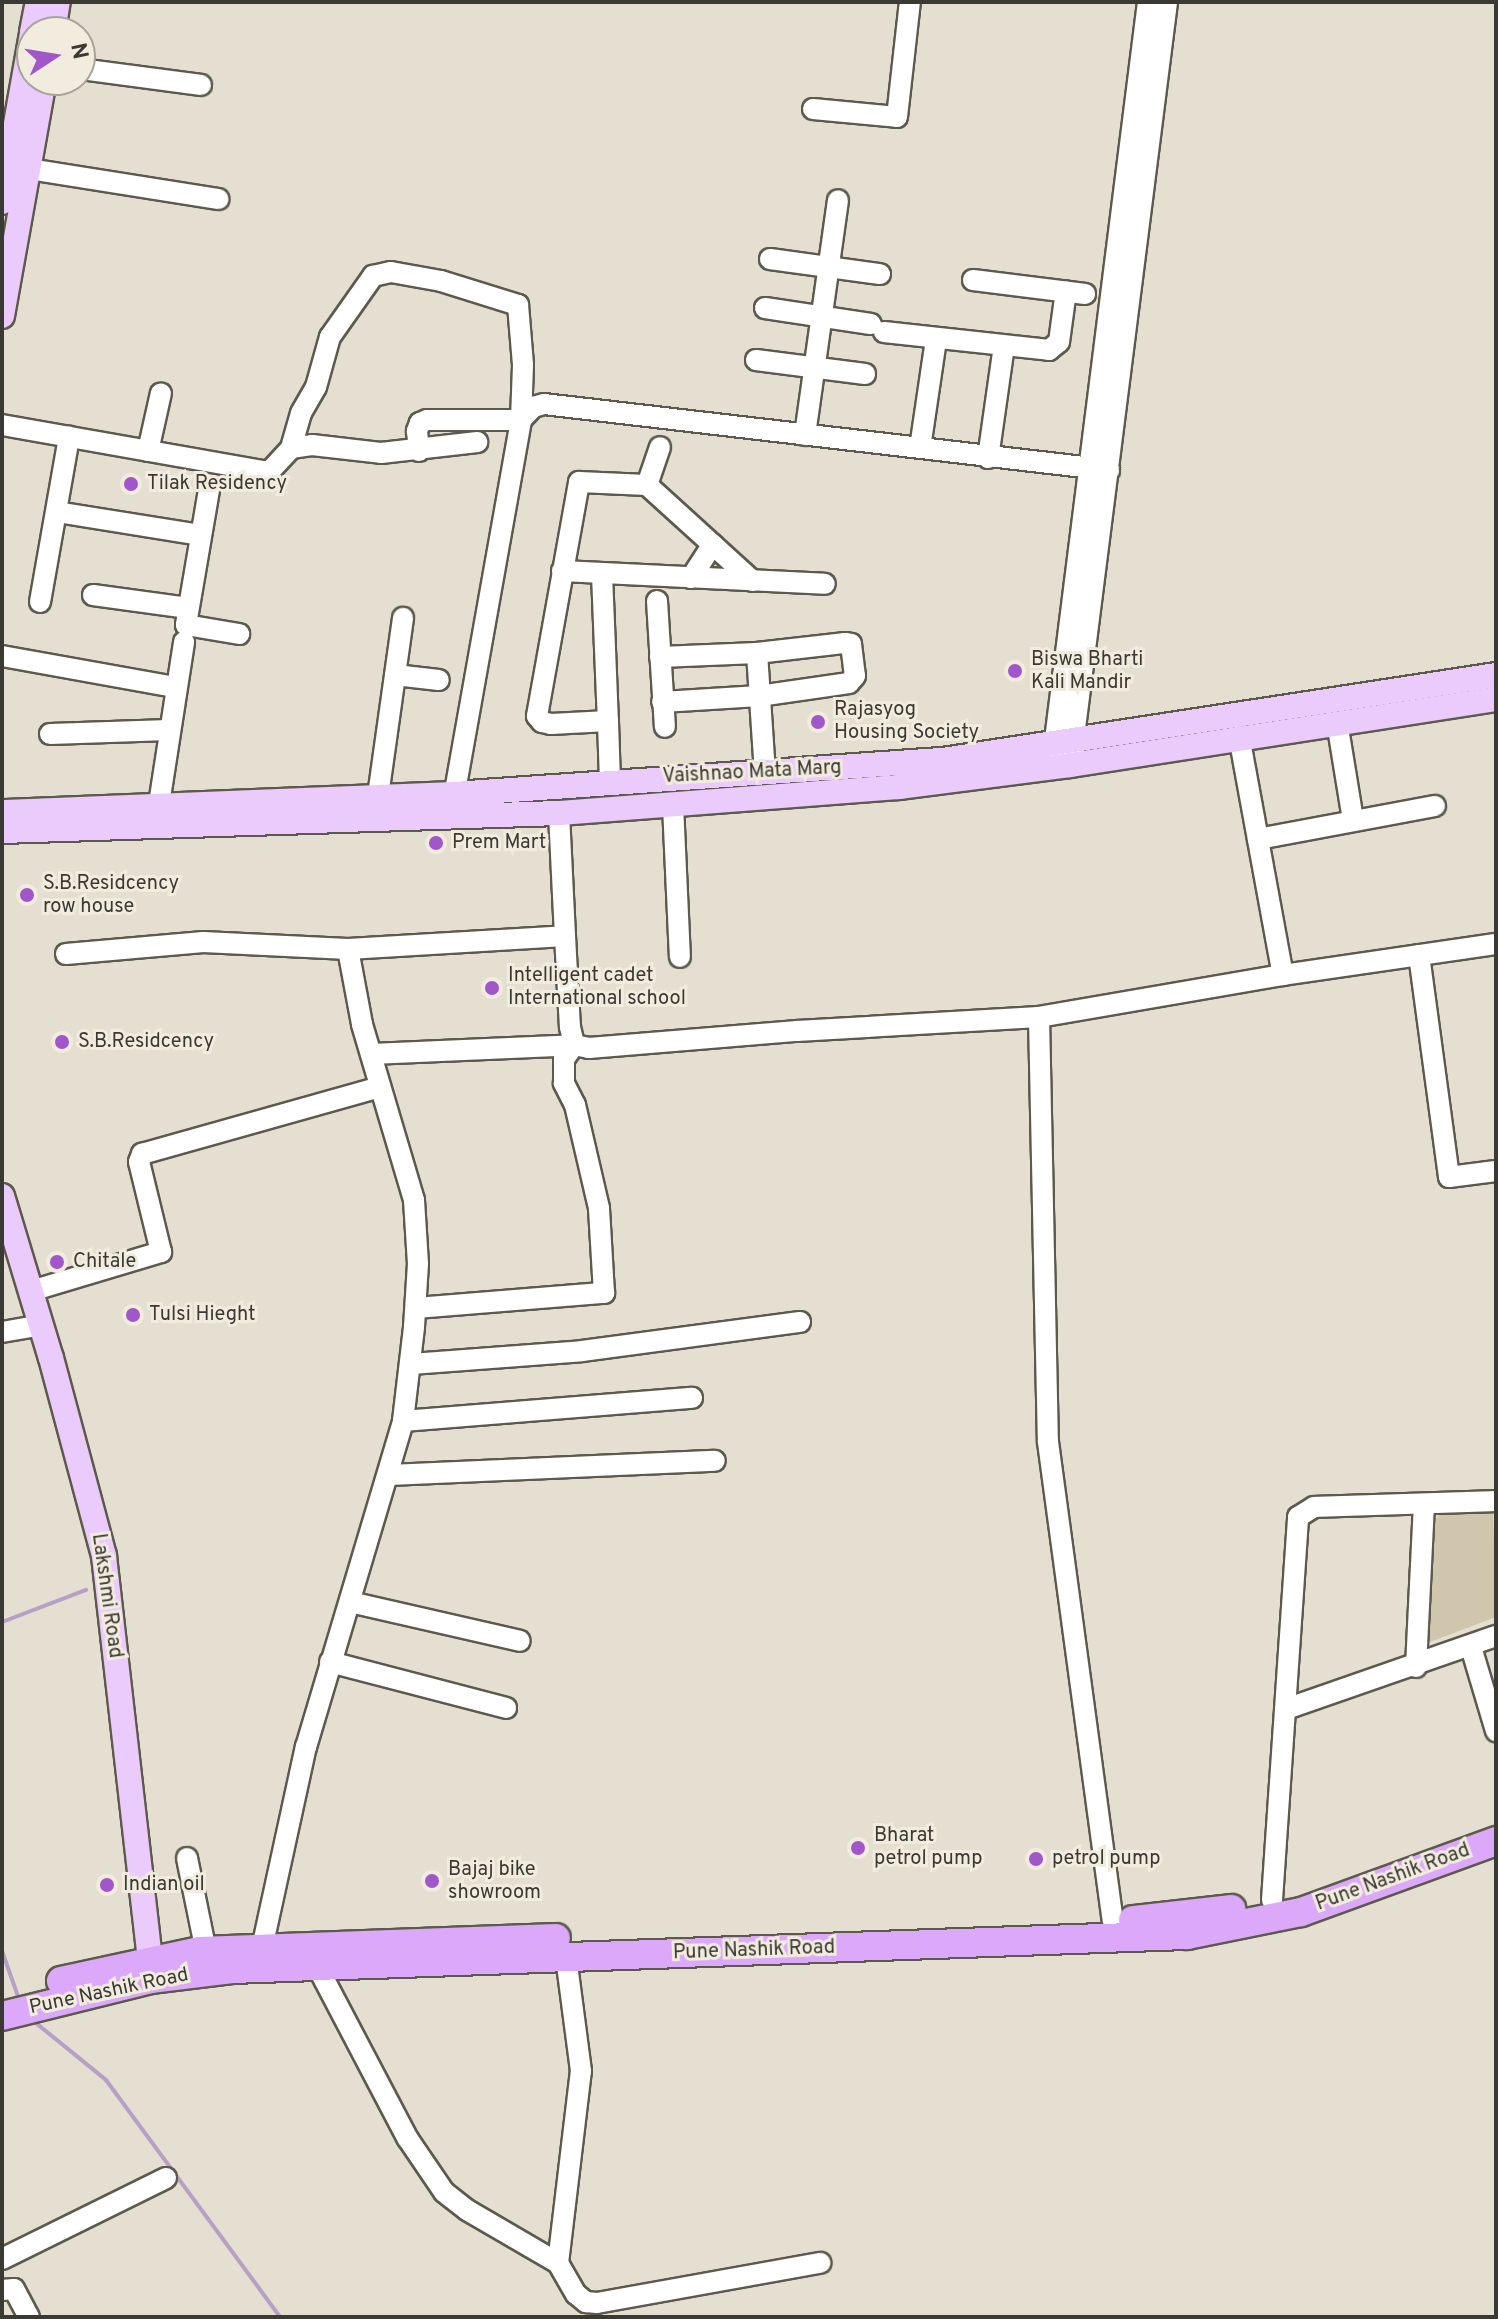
<!DOCTYPE html>
<html>
<head>
<meta charset="utf-8">
<style>
  body { margin:0 }
  #map { position:relative; width:1498px; height:2319px; overflow:hidden; background:#e4dfd1; font-family:Overpass,sans-serif }
  div>[style] { position:absolute }
  .green>* { inset:0; background:#d0c6ad }
  .stream>* { height:4px; margin:-2px; padding:0 2px; transform-origin:2px; border-radius:2px; background:#b7a0c5 }
  .roads { filter:drop-shadow(2px 0 #5d594d) drop-shadow(-2px 0 #5d594d) drop-shadow(0 2px #5d594d) drop-shadow(0 -2px #5d594d) }
  .minor>* { height:20px; margin:-10px; padding:0 10px; transform-origin:10px; border-radius:10px; background:#fff }
  .major>* { height:24px; margin:-12px; padding:0 12px; transform-origin:12px; border-radius:12px; background:#eacbfc }
  .highway>* { height:28px; margin:-14px; padding:0 14px; transform-origin:14px; border-radius:14px; background:#dca9fa }
  .dots>* { width:22px; height:22px; translate:-50% -50%; box-sizing:border-box; border:4px solid #f1ecde; border-radius:50% }
  span { translate:-50% -50%; white-space:nowrap; text-align:center; line-height:1.15; -webkit-text-stroke:6px #f1ecde; paint-order:stroke }
  .poi-label { font-size:20px; color:#3b3934 }
  .left { translate:0 -50%; text-align:left }
  .street-label { font-size:20px; color:#3b3934 }
  .frame { position:absolute; inset:0; border:4px solid #3b3934; pointer-events:none }
  .north { position:absolute; left:16px; top:16px; width:80px; height:80px; box-sizing:border-box; background:#f1ecde; border:2px solid #a8a49a; border-radius:50%; rotate:78deg; font-size:22px; font-weight:700; line-height:32px; text-align:center; color:#3b3934 }
  .north::after { content:''; display:block; margin:auto; width:28px; height:36px; background:#a156c9; clip-path:polygon(50% 0,100% 100%,50% 72%,0 100%) }
</style>
</head>
<body>
<div id="map">
  <div class="green">
    <i style="clip-path:polygon(1493px 1509px,1496px 1617px,1430px 1642px,1425px 1637px,1432px 1522px,1443px 1512px)"></i>
  </div>
  <div class="stream">
    <i style="left:2px;top:1622px;width:90px;rotate:-20.9deg"></i>
    <i style="left:2px;top:1951px;width:54px;rotate:70.6deg"></i>
    <i style="left:31px;top:2019px;width:97px;rotate:39.1deg"></i>
    <i style="left:106px;top:2080px;width:294px;rotate:53.7deg"></i>
  </div>
  <div class="roads">
    <div class="minor">
      <i style="left:80px;top:69px;width:122px;rotate:7.5deg"></i>
      <i style="left:813px;top:109px;width:84px;rotate:5.4deg"></i>
      <i style="left:897px;top:117px;width:116px;rotate:-83.6deg"></i>
      <i style="left:16px;top:167px;width:205px;rotate:9deg"></i>
      <i style="left:770px;top:259px;width:111px;rotate:7.8deg"></i>
      <i style="left:973px;top:280px;width:113px;rotate:7.1deg"></i>
      <i style="left:765px;top:308px;width:107px;rotate:8.6deg"></i>
      <i style="left:884px;top:332px;width:166px;rotate:6.2deg"></i>
      <i style="left:1049px;top:350px;width:13px;rotate:-39deg"></i>
      <i style="left:1059px;top:342px;width:51px;rotate:-82.2deg"></i>
      <i style="left:756px;top:360px;width:110px;rotate:7.3deg"></i>
      <i style="left:2px;top:425px;width:271px;rotate:10deg"></i>
      <i style="left:269px;top:472px;width:33px;rotate:-47deg"></i>
      <i style="left:291px;top:448px;width:21px;rotate:-8deg"></i>
      <i style="left:312px;top:445px;width:69px;rotate:6.6deg"></i>
      <i style="left:381px;top:453px;width:97px;rotate:-6.5deg"></i>
      <i style="left:805px;top:435px;width:237px;rotate:-82deg"></i>
      <i style="left:291px;top:448px;width:36px;rotate:-74deg"></i>
      <i style="left:301px;top:413px;width:30px;rotate:-60deg"></i>
      <i style="left:316px;top:387px;width:52px;rotate:-74.4deg"></i>
      <i style="left:330px;top:337px;width:75px;rotate:-54.8deg"></i>
      <i style="left:373px;top:276px;width:18px;rotate:-13deg"></i>
      <i style="left:391px;top:272px;width:51px;rotate:10.2deg"></i>
      <i style="left:441px;top:281px;width:81px;rotate:17.3deg"></i>
      <i style="left:518px;top:305px;width:60px;rotate:85.2deg"></i>
      <i style="left:523px;top:365px;width:55px;rotate:92.1deg"></i>
      <i style="left:521px;top:420px;width:94px;rotate:180deg"></i>
      <i style="left:427px;top:420px;width:8px;rotate:157deg"></i>
      <i style="left:420px;top:423px;width:9px;rotate:111deg"></i>
      <i style="left:417px;top:431px;width:20px;rotate:84deg"></i>
      <i style="left:920px;top:448px;width:110px;rotate:-81.6deg"></i>
      <i style="left:148px;top:451px;width:59px;rotate:-77.4deg"></i>
      <i style="left:988px;top:458px;width:113px;rotate:-81.9deg"></i>
      <i style="left:647px;top:485px;width:40px;rotate:-71.1deg"></i>
      <i style="left:209px;top:490px;width:137px;rotate:99.7deg"></i>
      <i style="left:186px;top:625px;width:54px;rotate:9.6deg"></i>
      <i style="left:57px;top:512px;width:146px;rotate:9.1deg"></i>
      <i style="left:562px;top:571px;width:263px;rotate:2.8deg"></i>
      <i style="left:602px;top:574px;width:147px;rotate:87.7deg"></i>
      <i style="left:691px;top:578px;width:40px;rotate:-57.1deg"></i>
      <i style="left:93px;top:595px;width:96px;rotate:7.8deg"></i>
      <i style="left:657px;top:601px;width:126px;rotate:86.4deg"></i>
      <i style="left:40px;top:602px;width:168px;rotate:-80deg"></i>
      <i style="left:757px;top:653px;width:120px;rotate:86.2deg"></i>
      <i style="left:2px;top:656px;width:176px;rotate:10.2deg"></i>
      <i style="left:660px;top:657px;width:97px;rotate:-2.4deg"></i>
      <i style="left:757px;top:653px;width:89px;rotate:-6.5deg"></i>
      <i style="left:845px;top:643px;width:6px;rotate:9deg"></i>
      <i style="left:851px;top:644px;width:32px;rotate:83deg"></i>
      <i style="left:855px;top:676px;width:9px;rotate:131deg"></i>
      <i style="left:849px;top:683px;width:91px;rotate:171.8deg"></i>
      <i style="left:759px;top:696px;width:97px;rotate:176.5deg"></i>
      <i style="left:395px;top:675px;width:44px;rotate:6.5deg"></i>
      <i style="left:1337px;top:722px;width:99px;rotate:80.7deg"></i>
      <i style="left:50px;top:734px;width:119px;rotate:-1.9deg"></i>
      <i style="left:1239px;top:736px;width:243px;rotate:79.6deg"></i>
      <i style="left:1072px;top:752px;width:756px;rotate:-82.78deg"></i>
      <i style="left:1053px;top:756px;width:760px;rotate:-82.82deg"></i>
      <i style="left:610px;top:782px;width:61px;rotate:-91.9deg"></i>
      <i style="left:608px;top:721px;width:57px;rotate:177deg"></i>
      <i style="left:551px;top:724px;width:9px;rotate:-167deg"></i>
      <i style="left:542px;top:722px;width:8px;rotate:-130deg"></i>
      <i style="left:537px;top:716px;width:238px;rotate:-79.8deg"></i>
      <i style="left:579px;top:482px;width:68px;rotate:2.5deg"></i>
      <i style="left:647px;top:485px;width:143px;rotate:42.2deg"></i>
      <i style="left:378px;top:796px;width:180px;rotate:-82deg"></i>
      <i style="left:159px;top:804px;width:164px;rotate:-81.2deg"></i>
      <i style="left:673px;top:805px;width:152px;rotate:87.4deg"></i>
      <i style="left:452px;top:808px;width:394px;rotate:-79.9deg"></i>
      <i style="left:521px;top:420px;width:18px;rotate:-47deg"></i>
      <i style="left:533px;top:407px;width:11px;rotate:-15deg"></i>
      <i style="left:544px;top:404px;width:569px;rotate:6.66deg"></i>
      <i style="left:1258px;top:839px;width:180px;rotate:-10.6deg"></i>
      <i style="left:565px;top:936px;width:91px;rotate:86.9deg"></i>
      <i style="left:570px;top:1027px;width:18px;rotate:77deg"></i>
      <i style="left:574px;top:1045px;width:15px;rotate:11deg"></i>
      <i style="left:589px;top:1048px;width:209px;rotate:-4.7deg"></i>
      <i style="left:797px;top:1031px;width:242px;rotate:-3.3deg"></i>
      <i style="left:1039px;top:1017px;width:248px;rotate:-9.8deg"></i>
      <i style="left:1283px;top:975px;width:215px;rotate:-8.3deg"></i>
      <i style="left:66px;top:954px;width:138px;rotate:-5deg"></i>
      <i style="left:203px;top:942px;width:145px;rotate:2.8deg"></i>
      <i style="left:348px;top:949px;width:217px;rotate:-3.4deg"></i>
      <i style="left:565px;top:936px;width:123px;rotate:-92.8deg"></i>
      <i style="left:1419px;top:955px;width:224px;rotate:82.3deg"></i>
      <i style="left:1449px;top:1177px;width:47px;rotate:-7.3deg"></i>
      <i style="left:1039px;top:1017px;width:425px;rotate:88.8deg"></i>
      <i style="left:1048px;top:1442px;width:483px;rotate:82.3deg"></i>
      <i style="left:371px;top:1054px;width:203px;rotate:-2.5deg"></i>
      <i style="left:31px;top:1291px;width:136px;rotate:-16.7deg"></i>
      <i style="left:161px;top:1252px;width:93px;rotate:-103.7deg"></i>
      <i style="left:139px;top:1162px;width:9px;rotate:-69deg"></i>
      <i style="left:142px;top:1154px;width:247px;rotate:-15.7deg"></i>
      <i style="left:416px;top:1308px;width:189px;rotate:-4.6deg"></i>
      <i style="left:604px;top:1293px;width:85px;rotate:-93.4deg"></i>
      <i style="left:599px;top:1208px;width:106px;rotate:-103.1deg"></i>
      <i style="left:575px;top:1105px;width:25px;rotate:-117deg"></i>
      <i style="left:564px;top:1083px;width:24px;rotate:-90deg"></i>
      <i style="left:564px;top:1059px;width:17px;rotate:-54deg"></i>
      <i style="left:2px;top:1332px;width:40px;rotate:-10deg"></i>
      <i style="left:411px;top:1364px;width:171px;rotate:-4.3deg"></i>
      <i style="left:582px;top:1351px;width:220px;rotate:-7.6deg"></i>
      <i style="left:403px;top:1421px;width:290px;rotate:-4.6deg"></i>
      <i style="left:389px;top:1475px;width:326px;rotate:-2.5deg"></i>
      <i style="left:350px;top:1602px;width:174px;rotate:12.9deg"></i>
      <i style="left:1471px;top:1647px;width:88px;rotate:73.4deg"></i>
      <i style="left:330px;top:1662px;width:182px;rotate:14.6deg"></i>
      <i style="left:1416px;top:1667px;width:163px;rotate:-87.2deg"></i>
      <i style="left:1286px;top:1709px;width:222px;rotate:-19.2deg"></i>
      <i style="left:187px;top:1858px;width:95px;rotate:78.5deg"></i>
      <i style="left:1272px;top:1900px;width:384px;rotate:-86.1deg"></i>
      <i style="left:1298px;top:1517px;width:19px;rotate:-32deg"></i>
      <i style="left:1314px;top:1507px;width:182px;rotate:-1.9deg"></i>
      <i style="left:262px;top:1948px;width:206px;rotate:-77.7deg"></i>
      <i style="left:306px;top:1747px;width:340px;rotate:-73.4deg"></i>
      <i style="left:403px;top:1421px;width:95px;rotate:-83.3deg"></i>
      <i style="left:414px;top:1327px;width:63px;rotate:-86.4deg"></i>
      <i style="left:418px;top:1264px;width:64px;rotate:-93.6deg"></i>
      <i style="left:414px;top:1200px;width:184px;rotate:-106.5deg"></i>
      <i style="left:362px;top:1024px;width:76px;rotate:-100.6deg"></i>
      <i style="left:317px;top:1966px;width:195px;rotate:62.3deg"></i>
      <i style="left:408px;top:2139px;width:64px;rotate:55.8deg"></i>
      <i style="left:444px;top:2192px;width:29px;rotate:38deg"></i>
      <i style="left:467px;top:2210px;width:105px;rotate:30.2deg"></i>
      <i style="left:558px;top:2263px;width:36px;rotate:60deg"></i>
      <i style="left:576px;top:2294px;width:13px;rotate:39deg"></i>
      <i style="left:586px;top:2302px;width:11px;rotate:5deg"></i>
      <i style="left:597px;top:2303px;width:227px;rotate:-10.2deg"></i>
      <i style="left:2px;top:2259px;width:183px;rotate:-26.3deg"></i>
      <i style="left:558px;top:2263px;width:193px;rotate:-83.2deg"></i>
      <i style="left:581px;top:2071px;width:115px;rotate:-97.5deg"></i>
      <i style="left:2px;top:2290px;width:12px;rotate:-5deg"></i>
      <i style="left:14px;top:2289px;width:32px;rotate:62deg"></i>
    </div>
    <div class="major">
      <i style="left:32px;top:32px;width:31px;rotate:-79deg"></i>
      <i style="left:53px;top:32px;width:30px;rotate:-81deg"></i>
      <i style="left:2px;top:202px;width:172px;rotate:-79.9deg"></i>
      <i style="left:2px;top:316px;width:240px;rotate:-79.9deg"></i>
      <i style="left:2px;top:812px;width:452px;rotate:-2.3deg"></i>
      <i style="left:454px;top:794px;width:490px;rotate:-4deg"></i>
      <i style="left:943px;top:760px;width:559px;rotate:-8.74deg"></i>
      <i style="left:2px;top:831px;width:557px;rotate:-1.85deg"></i>
      <i style="left:559px;top:813px;width:341px;rotate:-4.4deg"></i>
      <i style="left:899px;top:787px;width:172px;rotate:-7.3deg"></i>
      <i style="left:1070px;top:765px;width:431px;rotate:-8.8deg"></i>
      <i style="left:2px;top:1196px;width:169px;rotate:73.2deg"></i>
      <i style="left:51px;top:1358px;width:205px;rotate:75deg"></i>
      <i style="left:104px;top:1556px;width:426px;rotate:83.5deg"></i>
    </div>
    <div class="highway">
      <i style="left:1133px;top:1920px;width:99px;rotate:-6.4deg"></i>
      <i style="left:61px;top:1981px;width:142px;rotate:-12.2deg"></i>
      <i style="left:200px;top:1951px;width:356px;rotate:-2.1deg"></i>
      <i style="left:2px;top:2016px;width:154px;rotate:-13.9deg"></i>
      <i style="left:152px;top:1979px;width:81px;rotate:-7.1deg"></i>
      <i style="left:232px;top:1969px;width:956px;rotate:-2.04deg"></i>
      <i style="left:1187px;top:1935px;width:116px;rotate:-11.4deg"></i>
      <i style="left:1301px;top:1912px;width:208px;rotate:-20deg"></i>
    </div>
  </div>
  <div class="dots">
    <i style="left:131px;top:484px;background:#a156c9"></i>
    <i style="left:1015px;top:671px;background:#a156c9"></i>
    <i style="left:818px;top:722px;background:#a156c9"></i>
    <i style="left:436px;top:843px;background:#a156c9"></i>
    <i style="left:27px;top:895px;background:#a156c9"></i>
    <i style="left:492px;top:988px;background:#a156c9"></i>
    <i style="left:62px;top:1042px;background:#a156c9"></i>
    <i style="left:57px;top:1262px;background:#a156c9"></i>
    <i style="left:133px;top:1315px;background:#a156c9"></i>
    <i style="left:858px;top:1848px;background:#a156c9"></i>
    <i style="left:1036px;top:1859px;background:#a156c9"></i>
    <i style="left:432px;top:1881px;background:#a156c9"></i>
    <i style="left:107px;top:1885px;background:#a156c9"></i>
  </div>
  <div class="poi-label">
    <span class="left" style="left:147px;top:484px">Tilak Residency</span>
    <span class="left" style="left:1031px;top:672px">Biswa Bharti<br>Kali Mandir</span>
    <span class="left" style="left:834px;top:722px">Rajasyog<br>Housing Society</span>
    <span class="left" style="left:452px;top:843px">Prem Mart</span>
    <span class="left" style="left:43px;top:896px">S.B.Residcency<br>row house</span>
    <span class="left" style="left:508px;top:988px">Intelligent cadet<br>International school</span>
    <span class="left" style="left:78px;top:1042px">S.B.Residcency</span>
    <span class="left" style="left:73px;top:1262px">Chitale</span>
    <span class="left" style="left:149px;top:1315px">Tulsi Hieght</span>
    <span class="left" style="left:874px;top:1848px">Bharat<br>petrol pump</span>
    <span class="left" style="left:1052px;top:1859px">petrol pump</span>
    <span class="left" style="left:448px;top:1882px">Bajaj bike<br>showroom</span>
    <span class="left" style="left:123px;top:1885px">Indian oil</span>
  </div>
  <div class="street-label">
    <span style="left:752px;top:773px;rotate:-3deg">Vaishnao Mata Marg</span>
    <span style="left:106px;top:1596px;rotate:82deg">Lakshmi Road</span>
    <span style="left:1393px;top:1878px;rotate:-20deg">Pune Nashik Road</span>
    <span style="left:754px;top:1951px;rotate:-2deg">Pune Nashik Road</span>
    <span style="left:109px;top:1992px;rotate:-12deg">Pune Nashik Road</span>
  </div>
  <div class="frame"></div>
  <div class="north">N</div>
</div>
</body>
</html>
